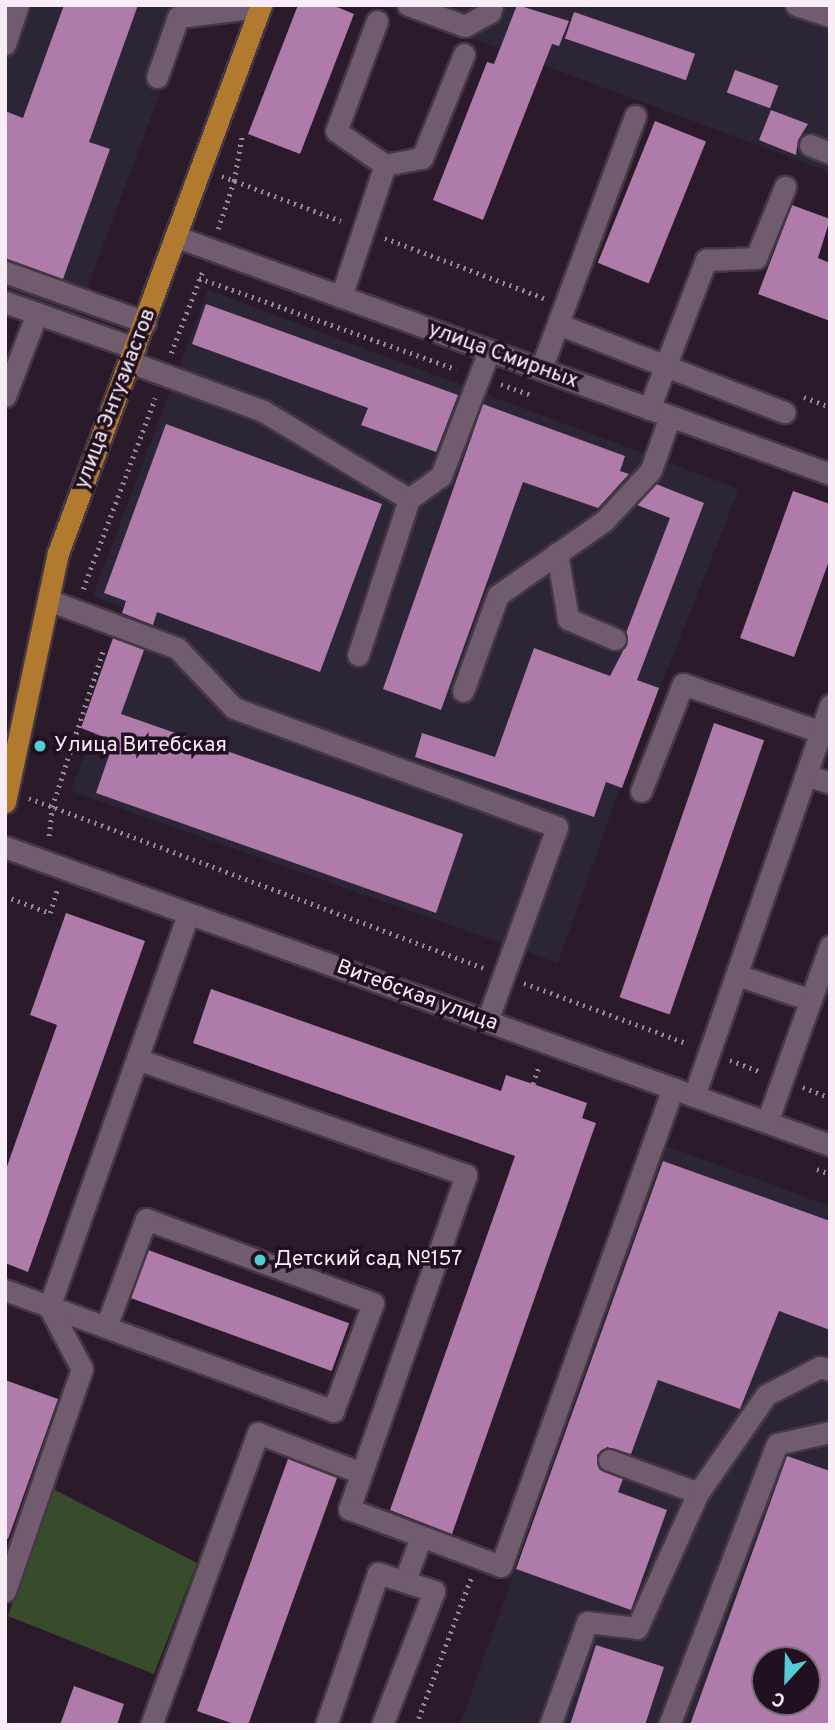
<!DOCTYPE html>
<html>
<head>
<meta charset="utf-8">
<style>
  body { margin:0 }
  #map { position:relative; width:835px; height:1730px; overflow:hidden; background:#2b1b2a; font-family:Overpass,sans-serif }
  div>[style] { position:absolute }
  .commercial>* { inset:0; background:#2b2535 }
  .green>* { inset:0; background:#384c2c }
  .building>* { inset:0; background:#ae7bab; transform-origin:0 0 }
  .path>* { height:4.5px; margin-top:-2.25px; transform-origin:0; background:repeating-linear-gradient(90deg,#978996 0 2px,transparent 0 7px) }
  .roads { filter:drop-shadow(2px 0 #453844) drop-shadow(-2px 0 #453844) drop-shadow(0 2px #453844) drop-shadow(0 -2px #453844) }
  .minor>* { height:21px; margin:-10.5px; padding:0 10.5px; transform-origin:10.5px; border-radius:10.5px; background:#705c6e }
  .major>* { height:21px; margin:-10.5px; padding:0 10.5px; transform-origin:10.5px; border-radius:10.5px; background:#b17a2f }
  .dots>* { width:19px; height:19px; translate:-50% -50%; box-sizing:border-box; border:4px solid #211120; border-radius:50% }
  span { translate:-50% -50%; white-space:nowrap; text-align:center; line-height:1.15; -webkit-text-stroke:7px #211120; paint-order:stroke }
  .street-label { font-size:21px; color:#f8edf7 }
  .poi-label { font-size:21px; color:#f8edf7 }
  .left { translate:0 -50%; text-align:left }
  .frame { position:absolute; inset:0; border:7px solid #f8edf7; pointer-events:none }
  .north { position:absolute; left:751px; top:1646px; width:70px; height:70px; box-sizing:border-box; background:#211120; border:2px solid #776976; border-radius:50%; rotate:202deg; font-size:19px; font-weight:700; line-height:28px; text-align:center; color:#f8edf7 }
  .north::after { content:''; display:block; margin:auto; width:24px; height:32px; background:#52ccd5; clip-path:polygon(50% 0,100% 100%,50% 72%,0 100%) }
</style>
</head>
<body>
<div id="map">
  <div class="commercial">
    <i style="clip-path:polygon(5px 5px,193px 5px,74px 323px,5px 297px)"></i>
    <i style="clip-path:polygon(382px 5px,830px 5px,830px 172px)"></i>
    <i style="clip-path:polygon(208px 290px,739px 489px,617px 796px,558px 963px,71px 791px,138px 614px,93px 596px)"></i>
    <i style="clip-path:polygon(evenodd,666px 1146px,830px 1206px,830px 1725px,460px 1725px,666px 1146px,765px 1660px,807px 1660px,807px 1702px,765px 1702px,765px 1660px)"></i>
  </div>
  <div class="green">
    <i style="clip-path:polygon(53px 1489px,197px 1563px,154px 1674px,8px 1616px)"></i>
  </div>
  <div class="building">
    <i style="clip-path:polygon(64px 5px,138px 5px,89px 142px,110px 149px,63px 279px,5px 258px,5px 111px,23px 118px)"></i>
    <i style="clip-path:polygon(298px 5px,332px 5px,354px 14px,300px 154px,248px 134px)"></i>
    <i style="clip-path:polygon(517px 5px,569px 21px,559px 46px,552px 44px,483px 220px,433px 200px,487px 62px,494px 64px)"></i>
    <i style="left:574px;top:12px;width:128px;height:28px;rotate:19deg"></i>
    <i style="left:735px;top:70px;width:46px;height:24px;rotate:20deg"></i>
    <i style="clip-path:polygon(771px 110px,808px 124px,798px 140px,796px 155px,759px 140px)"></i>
    <i style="left:655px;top:121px;width:55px;height:153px;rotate:22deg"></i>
    <i style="clip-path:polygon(792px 205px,830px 219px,818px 258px,830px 263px,830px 321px,758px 294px)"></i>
    <i style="clip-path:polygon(206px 304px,458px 395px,436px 452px,361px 425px,368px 408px,192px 344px)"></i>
    <i style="clip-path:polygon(483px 404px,625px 456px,620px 471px,629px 474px,598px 508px,523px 482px,441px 710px,383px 689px)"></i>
    <i style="clip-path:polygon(166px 424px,382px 504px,320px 672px,157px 612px,153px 625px,122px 613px,126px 601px,104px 593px)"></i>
    <i style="clip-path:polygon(656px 484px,704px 503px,637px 680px,659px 688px,622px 788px,606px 782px,594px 817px,415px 757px,422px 733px,495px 757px,534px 648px,610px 676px,627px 643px,626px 633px,670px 518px,637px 505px)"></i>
    <i style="clip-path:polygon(793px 491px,830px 504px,830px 558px,794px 657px,740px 638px)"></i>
    <i style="clip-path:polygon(113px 638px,144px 650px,121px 714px,463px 834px,436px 913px,96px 793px,114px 741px,81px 728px)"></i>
    <i style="left:714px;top:723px;width:53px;height:290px;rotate:19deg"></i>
    <i style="clip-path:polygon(66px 913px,145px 941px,28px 1272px,5px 1263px,5px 1172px,57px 1025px,30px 1015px)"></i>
    <i style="clip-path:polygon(211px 989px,501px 1091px,506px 1075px,533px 1084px,587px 1103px,582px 1118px,596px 1123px,452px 1534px,390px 1510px,515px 1156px,193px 1043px)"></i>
    <i style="clip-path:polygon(663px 1161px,830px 1221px,830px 1330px,779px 1311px,740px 1409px,658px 1380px,631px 1454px,607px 1447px,597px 1455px,599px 1469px,623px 1479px,618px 1492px,667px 1510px,631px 1610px,516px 1569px)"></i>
    <i style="left:148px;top:1250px;width:214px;height:51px;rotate:20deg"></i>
    <i style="clip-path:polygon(5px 1380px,58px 1399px,8px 1539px,5px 1538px)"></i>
    <i style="clip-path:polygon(evenodd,787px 1456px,830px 1471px,830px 1725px,690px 1725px,787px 1456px,765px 1660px,807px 1660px,807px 1702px,765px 1702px,765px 1660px)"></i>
    <i style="clip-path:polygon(288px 1459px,337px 1478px,248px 1725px,237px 1725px,197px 1711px)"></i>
    <i style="clip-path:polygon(596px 1645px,664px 1667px,645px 1725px,570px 1725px)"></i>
    <i style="clip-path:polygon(74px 1686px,124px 1704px,117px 1725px,60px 1725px)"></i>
  </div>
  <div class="path">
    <i style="left:222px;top:176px;width:127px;rotate:20.7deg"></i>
    <i style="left:218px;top:229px;width:51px;rotate:-71.6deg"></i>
    <i style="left:234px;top:181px;width:46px;rotate:-79.9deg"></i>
    <i style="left:385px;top:238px;width:170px;rotate:20.7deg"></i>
    <i style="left:199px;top:278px;width:273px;rotate:19.5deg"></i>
    <i style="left:171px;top:353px;width:89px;rotate:-68.9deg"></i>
    <i style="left:501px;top:384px;width:33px;rotate:20deg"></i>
    <i style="left:804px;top:397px;width:28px;rotate:21deg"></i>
    <i style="left:83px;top:589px;width:204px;rotate:-69.3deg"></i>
    <i style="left:29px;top:798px;width:485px;rotate:20.5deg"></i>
    <i style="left:49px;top:836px;width:29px;rotate:-84deg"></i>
    <i style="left:52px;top:807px;width:167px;rotate:-71.9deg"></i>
    <i style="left:5px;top:896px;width:48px;rotate:20.7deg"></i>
    <i style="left:50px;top:913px;width:24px;rotate:-73deg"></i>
    <i style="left:524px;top:983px;width:173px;rotate:20.3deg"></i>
    <i style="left:730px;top:1060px;width:34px;rotate:21deg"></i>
    <i style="left:533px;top:1084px;width:19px;rotate:-72deg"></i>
    <i style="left:803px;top:1087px;width:29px;rotate:22deg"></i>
    <i style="left:817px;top:1169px;width:14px;rotate:21deg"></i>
    <i style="left:416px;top:1725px;width:157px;rotate:-69.5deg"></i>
  </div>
  <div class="roads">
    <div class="minor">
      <i style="left:408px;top:5px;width:61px;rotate:20.2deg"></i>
      <i style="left:465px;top:26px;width:29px;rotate:-29deg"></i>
      <i style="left:490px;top:12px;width:7px;rotate:-74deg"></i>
      <i style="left:796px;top:5px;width:36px;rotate:18deg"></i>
      <i style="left:377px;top:21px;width:117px;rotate:110.4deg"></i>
      <i style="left:336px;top:131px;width:60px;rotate:34.8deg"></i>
      <i style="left:385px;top:165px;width:38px;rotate:-11deg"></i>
      <i style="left:422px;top:158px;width:112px;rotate:-68deg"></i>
      <i style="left:5px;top:44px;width:41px;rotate:-71.6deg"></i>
      <i style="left:157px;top:77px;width:64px;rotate:-70.7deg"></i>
      <i style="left:178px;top:17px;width:83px;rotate:-7deg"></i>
      <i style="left:810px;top:145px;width:22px;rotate:22deg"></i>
      <i style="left:177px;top:237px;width:695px;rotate:19.95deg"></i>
      <i style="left:5px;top:272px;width:149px;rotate:19.7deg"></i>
      <i style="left:341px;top:297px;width:139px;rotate:-71.6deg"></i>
      <i style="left:5px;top:302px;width:138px;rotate:19.5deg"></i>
      <i style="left:558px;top:324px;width:243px;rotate:21.3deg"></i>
      <i style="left:130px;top:362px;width:142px;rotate:20.2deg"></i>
      <i style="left:263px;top:411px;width:170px;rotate:31.1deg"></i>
      <i style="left:409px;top:499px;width:164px;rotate:108.1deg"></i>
      <i style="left:541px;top:369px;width:270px;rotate:-69.6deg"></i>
      <i style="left:5px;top:396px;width:89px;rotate:-68.9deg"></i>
      <i style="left:649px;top:409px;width:160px;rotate:-69.1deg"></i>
      <i style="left:706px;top:260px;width:50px;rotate:-2.3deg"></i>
      <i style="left:756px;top:258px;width:77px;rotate:-67.8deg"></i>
      <i style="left:409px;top:499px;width:39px;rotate:-36deg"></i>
      <i style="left:441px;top:476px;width:134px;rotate:-69deg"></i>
      <i style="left:557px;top:553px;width:67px;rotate:80.5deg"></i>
      <i style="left:568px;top:619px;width:51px;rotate:23.1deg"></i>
      <i style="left:48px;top:600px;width:138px;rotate:20.4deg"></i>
      <i style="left:177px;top:648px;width:83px;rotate:46.5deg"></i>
      <i style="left:234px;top:708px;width:344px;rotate:20.2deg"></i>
      <i style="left:557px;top:827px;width:206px;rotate:109.8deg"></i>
      <i style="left:463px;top:691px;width:102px;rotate:-70deg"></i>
      <i style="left:498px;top:595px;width:129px;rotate:-34.9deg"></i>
      <i style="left:604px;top:521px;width:69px;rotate:-47.3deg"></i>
      <i style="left:651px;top:470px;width:57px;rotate:-70.6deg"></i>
      <i style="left:806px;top:775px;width:25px;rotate:18deg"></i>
      <i style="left:641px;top:791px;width:115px;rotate:-68.6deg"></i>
      <i style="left:683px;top:684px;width:146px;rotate:19.2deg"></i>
      <i style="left:5px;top:847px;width:877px;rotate:19.86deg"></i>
      <i style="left:737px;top:975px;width:78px;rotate:18.7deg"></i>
      <i style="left:137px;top:1059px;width:349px;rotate:19.4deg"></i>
      <i style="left:466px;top:1175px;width:354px;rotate:109.3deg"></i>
      <i style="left:349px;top:1509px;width:162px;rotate:20.6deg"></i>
      <i style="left:501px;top:1566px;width:508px;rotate:-70.21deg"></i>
      <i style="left:694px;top:1096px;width:414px;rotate:-70.8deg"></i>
      <i style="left:767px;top:1122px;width:187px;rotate:-70.3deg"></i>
      <i style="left:5px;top:1290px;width:350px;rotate:20.2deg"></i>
      <i style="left:333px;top:1411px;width:115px;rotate:-69.7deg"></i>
      <i style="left:373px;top:1303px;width:242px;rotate:-159.7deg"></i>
      <i style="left:146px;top:1219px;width:115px;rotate:110.3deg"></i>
      <i style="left:609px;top:1460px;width:95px;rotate:20.3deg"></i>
      <i style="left:405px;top:1580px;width:46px;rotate:-69.6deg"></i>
      <i style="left:5px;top:1591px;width:235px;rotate:-70.9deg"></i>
      <i style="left:82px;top:1369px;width:70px;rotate:-118deg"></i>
      <i style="left:49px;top:1307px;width:417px;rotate:-70.5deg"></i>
      <i style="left:151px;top:1725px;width:311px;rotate:-69.9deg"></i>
      <i style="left:258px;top:1433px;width:110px;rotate:21.2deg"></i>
      <i style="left:326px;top:1725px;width:161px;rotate:-71.1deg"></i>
      <i style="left:378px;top:1573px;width:59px;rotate:17.8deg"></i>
      <i style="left:434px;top:1591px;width:144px;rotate:111.2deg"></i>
      <i style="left:550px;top:1725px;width:109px;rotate:-70.2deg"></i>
      <i style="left:587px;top:1622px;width:50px;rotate:6.8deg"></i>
      <i style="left:637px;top:1628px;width:148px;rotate:-65.7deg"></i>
      <i style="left:698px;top:1493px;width:119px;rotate:-55.2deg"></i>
      <i style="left:766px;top:1395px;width:61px;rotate:-27.4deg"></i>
      <i style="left:820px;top:1367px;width:10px;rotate:17deg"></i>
      <i style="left:669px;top:1725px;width:301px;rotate:-69deg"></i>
      <i style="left:777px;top:1444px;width:54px;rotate:-12.8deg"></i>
    </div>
    <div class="major">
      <i style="left:5px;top:802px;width:255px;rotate:-78deg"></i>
      <i style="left:58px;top:553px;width:584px;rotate:-69.67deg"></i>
    </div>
  </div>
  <div class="dots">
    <i style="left:40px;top:746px;background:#52ccd5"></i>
    <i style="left:260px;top:1260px;background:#52ccd5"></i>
  </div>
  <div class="street-label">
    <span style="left:503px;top:356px;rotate:20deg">улица Смирных</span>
    <span style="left:116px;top:399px;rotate:-69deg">улица Энтузиастов</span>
    <span style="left:417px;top:996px;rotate:20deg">Витебская улица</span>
  </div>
  <div class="poi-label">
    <span class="left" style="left:54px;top:746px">Улица Витебская</span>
    <span class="left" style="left:274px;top:1260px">Детский сад №157</span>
  </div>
  <div class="frame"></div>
  <div class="north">С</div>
</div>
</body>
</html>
